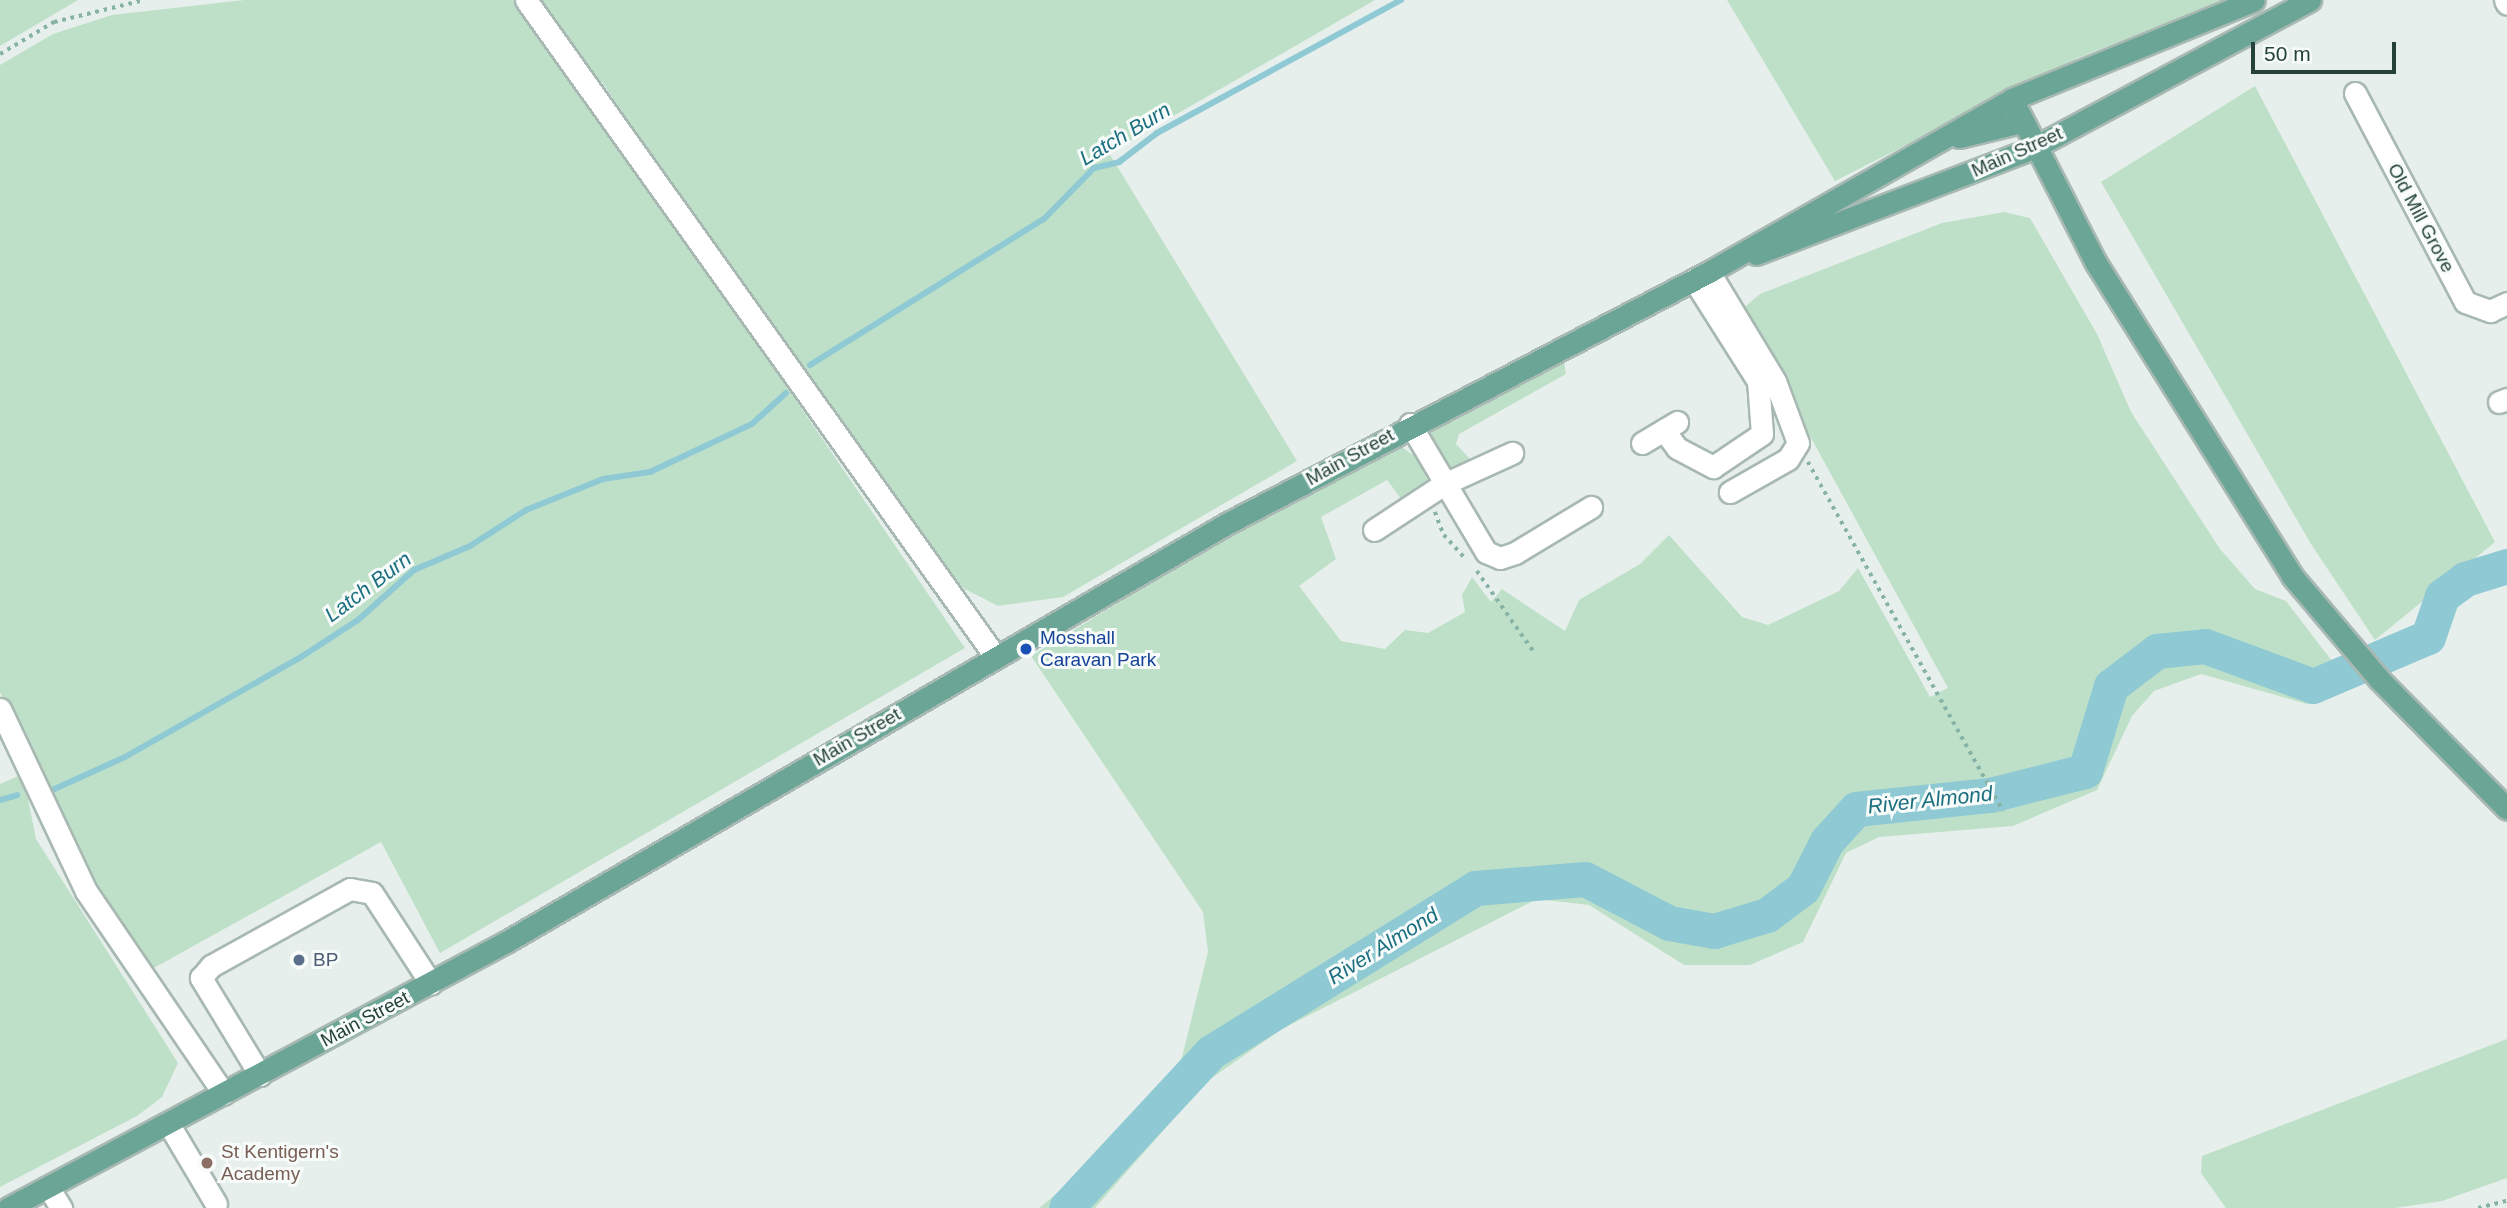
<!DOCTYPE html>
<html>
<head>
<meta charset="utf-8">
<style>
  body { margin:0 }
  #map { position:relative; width:2507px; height:1208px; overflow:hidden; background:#e6efeb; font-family:Helvetica,sans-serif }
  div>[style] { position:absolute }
  .green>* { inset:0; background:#bfe0c8 }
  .stream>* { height:6px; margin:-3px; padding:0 3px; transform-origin:3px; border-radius:3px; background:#8ec9d4 }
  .river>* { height:35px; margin:-17.5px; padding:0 17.5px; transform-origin:17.5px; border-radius:17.5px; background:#8ec9d4 }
  .path>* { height:3.5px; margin-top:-1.75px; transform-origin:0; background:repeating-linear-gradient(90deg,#86b3a5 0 3.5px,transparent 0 8.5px) }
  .roads { filter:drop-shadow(2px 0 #a8b8b2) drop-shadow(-2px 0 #a8b8b2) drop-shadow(0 2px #a8b8b2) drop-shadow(0 -2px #a8b8b2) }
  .minor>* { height:21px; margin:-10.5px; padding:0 10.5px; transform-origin:10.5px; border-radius:10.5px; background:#fff }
  .major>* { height:21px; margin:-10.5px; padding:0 10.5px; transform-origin:10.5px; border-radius:10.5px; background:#6aa596 }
  .dots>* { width:19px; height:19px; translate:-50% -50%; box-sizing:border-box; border:4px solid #f7fbf9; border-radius:50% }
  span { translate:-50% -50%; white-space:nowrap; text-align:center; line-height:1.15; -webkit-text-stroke:6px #f7fbf9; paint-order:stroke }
  .street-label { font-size:19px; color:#24423a }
  .transit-label { font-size:19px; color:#164399 }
  .left { translate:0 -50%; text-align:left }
  .service-label { font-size:19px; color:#4e5e75 }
  .education-label { font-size:19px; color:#785e54 }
  .water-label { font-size:21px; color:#1c6f80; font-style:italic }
  .scale { position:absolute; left:2251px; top:42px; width:145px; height:32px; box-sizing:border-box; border:4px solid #24423a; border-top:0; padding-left:9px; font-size:21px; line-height:24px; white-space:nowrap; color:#24423a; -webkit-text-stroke:5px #f7fbf9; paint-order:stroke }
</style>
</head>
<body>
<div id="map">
  <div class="green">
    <i style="clip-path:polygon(0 0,78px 0,0 46px)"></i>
    <i style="clip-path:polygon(244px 0,513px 0,604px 119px,965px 648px,440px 953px,381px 842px,152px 969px,88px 869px,0 692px,0 65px,53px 34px,112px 15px)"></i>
    <i style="clip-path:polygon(535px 0,1375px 0,1109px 153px,1297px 461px,1063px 597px,998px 606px,963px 588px,797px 372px,602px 82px,592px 78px)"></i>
    <i style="clip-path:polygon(1727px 0,2224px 0,2078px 58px,1835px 181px)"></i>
    <i style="clip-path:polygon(2255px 86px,2495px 542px,2375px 640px,2311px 544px,2101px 182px)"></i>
    <i style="clip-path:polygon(2004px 212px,2030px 218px,2097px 334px,2131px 412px,2220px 549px,2255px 589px,2286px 601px,2351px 686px,2307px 704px,2201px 674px,2154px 691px,2132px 716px,2097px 790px,2013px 826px,1879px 837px,1846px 853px,1803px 942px,1750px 965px,1684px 965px,1589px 905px,1537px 899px,1282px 1029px,1206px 1082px,1095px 1208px,1039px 1208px,1125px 1138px,1181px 1061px,1208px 952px,1203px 912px,1031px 656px,1277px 506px,1396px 443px,1416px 457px,1431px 487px,1405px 504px,1387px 480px,1321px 517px,1336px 559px,1299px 586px,1341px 641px,1385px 649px,1405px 630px,1428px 633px,1465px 612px,1462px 595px,1472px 577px,1491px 602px,1502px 589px,1565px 631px,1579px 600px,1640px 564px,1669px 535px,1742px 617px,1768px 625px,1839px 591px,1858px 568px,1930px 697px,1948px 688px,1741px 310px,1760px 294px,1942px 223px)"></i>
    <i style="clip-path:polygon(1564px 361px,1566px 374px,1459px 434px,1456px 444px,1474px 463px,1451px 468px,1439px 463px,1429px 445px,1431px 430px)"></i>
    <i style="clip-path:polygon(23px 774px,36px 839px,178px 1063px,162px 1097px,137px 1116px,0 1187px,0 784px)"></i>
    <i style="clip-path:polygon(2507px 1039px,2507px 1178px,2442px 1201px,2395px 1208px,2226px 1208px,2201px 1173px,2202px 1156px)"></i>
  </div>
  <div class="stream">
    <i style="left:810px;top:365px;width:276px;rotate:-32deg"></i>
    <i style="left:1044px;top:219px;width:71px;rotate:-45.6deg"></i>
    <i style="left:1094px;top:168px;width:26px;rotate:-13deg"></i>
    <i style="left:1119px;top:162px;width:48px;rotate:-37.3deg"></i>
    <i style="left:1157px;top:133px;width:278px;rotate:-28.6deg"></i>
    <i style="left:50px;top:791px;width:82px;rotate:-24.4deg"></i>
    <i style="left:125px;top:757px;width:202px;rotate:-29.6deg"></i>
    <i style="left:301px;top:657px;width:68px;rotate:-33deg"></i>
    <i style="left:358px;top:620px;width:75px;rotate:-41.8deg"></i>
    <i style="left:414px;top:570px;width:61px;rotate:-23.2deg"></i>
    <i style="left:470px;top:546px;width:67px;rotate:-32.7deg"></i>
    <i style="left:526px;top:510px;width:83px;rotate:-21.9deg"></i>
    <i style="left:603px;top:479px;width:48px;rotate:-8.5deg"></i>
    <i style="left:650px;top:472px;width:113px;rotate:-25.2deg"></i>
    <i style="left:752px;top:424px;width:46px;rotate:-42.4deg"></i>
    <i style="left:0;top:800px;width:18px;rotate:-16deg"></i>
  </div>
  <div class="river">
    <i style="left:1066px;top:1208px;width:213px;rotate:-47.1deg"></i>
    <i style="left:1211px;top:1052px;width:311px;rotate:-31.8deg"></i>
    <i style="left:1475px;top:888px;width:110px;rotate:-4.7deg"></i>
    <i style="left:1585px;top:879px;width:95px;rotate:27.6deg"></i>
    <i style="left:1669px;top:923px;width:46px;rotate:10.1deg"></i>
    <i style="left:1714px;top:931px;width:55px;rotate:-16.8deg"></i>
    <i style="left:1767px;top:915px;width:45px;rotate:-36.9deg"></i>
    <i style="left:1803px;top:888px;width:53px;rotate:-62.9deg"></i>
    <i style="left:1827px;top:841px;width:43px;rotate:-47.8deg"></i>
    <i style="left:1856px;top:809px;width:135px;rotate:-6deg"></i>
    <i style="left:1990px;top:795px;width:98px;rotate:-14.2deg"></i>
    <i style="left:2085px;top:771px;width:89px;rotate:-73deg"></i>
    <i style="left:2111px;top:686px;width:58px;rotate:-37.3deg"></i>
    <i style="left:2157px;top:651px;width:48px;rotate:-5.9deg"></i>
    <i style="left:2205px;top:646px;width:115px;rotate:20.3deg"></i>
    <i style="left:2313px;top:686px;width:125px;rotate:-23.1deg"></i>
    <i style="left:2428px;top:637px;width:43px;rotate:-71.1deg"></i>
    <i style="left:2442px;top:596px;width:29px;rotate:-36deg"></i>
    <i style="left:2465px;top:579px;width:44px;rotate:-17.2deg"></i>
  </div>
  <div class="path">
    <i style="left:0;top:54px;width:63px;rotate:-30.7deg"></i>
    <i style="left:54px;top:22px;width:93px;rotate:-13.7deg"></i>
    <i style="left:1808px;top:462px;width:400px;rotate:60.8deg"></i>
    <i style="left:1435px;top:512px;width:25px;rotate:69deg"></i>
    <i style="left:1444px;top:535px;width:30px;rotate:48deg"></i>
    <i style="left:1477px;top:571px;width:99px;rotate:54.9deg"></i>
    <i style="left:2478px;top:1208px;width:30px;rotate:-14deg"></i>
  </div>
  <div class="roads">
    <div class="minor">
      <i style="left:526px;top:0;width:806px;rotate:54.44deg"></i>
      <i style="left:2505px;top:0;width:4px;rotate:63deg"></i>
      <i style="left:2355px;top:93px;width:236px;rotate:62.2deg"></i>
      <i style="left:2465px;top:302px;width:27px;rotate:20deg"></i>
      <i style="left:2490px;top:311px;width:19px;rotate:-25deg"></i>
      <i style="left:1709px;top:272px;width:127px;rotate:58.8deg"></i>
      <i style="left:1775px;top:381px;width:66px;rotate:69.6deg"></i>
      <i style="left:1798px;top:443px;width:19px;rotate:122deg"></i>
      <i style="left:1788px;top:459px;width:67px;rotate:150.4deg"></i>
      <i style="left:2499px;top:402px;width:9px;rotate:-21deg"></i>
      <i style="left:1410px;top:424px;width:149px;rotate:59.3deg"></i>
      <i style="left:1486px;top:552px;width:15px;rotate:23deg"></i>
      <i style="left:1500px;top:558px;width:16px;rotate:-18deg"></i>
      <i style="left:1515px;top:553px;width:89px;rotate:-31.2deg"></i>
      <i style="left:1664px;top:430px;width:22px;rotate:54deg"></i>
      <i style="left:1677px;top:448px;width:41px;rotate:27.8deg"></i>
      <i style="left:1713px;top:467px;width:59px;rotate:-34deg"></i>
      <i style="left:1762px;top:434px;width:53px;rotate:-94.3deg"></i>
      <i style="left:1758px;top:381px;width:120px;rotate:-122.4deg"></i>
      <i style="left:1642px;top:443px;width:41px;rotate:-31deg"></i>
      <i style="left:1374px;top:530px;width:84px;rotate:-33.3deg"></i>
      <i style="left:1444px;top:484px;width:75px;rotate:-24.5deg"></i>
      <i style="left:0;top:709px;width:201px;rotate:64.7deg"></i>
      <i style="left:86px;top:891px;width:245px;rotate:55.8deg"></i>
      <i style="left:260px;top:1075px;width:114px;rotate:-121.3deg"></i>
      <i style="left:201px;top:978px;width:16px;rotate:-50deg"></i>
      <i style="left:211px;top:966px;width:159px;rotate:-29deg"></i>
      <i style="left:350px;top:889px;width:22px;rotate:10deg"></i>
      <i style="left:372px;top:893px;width:108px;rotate:57deg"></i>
      <i style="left:168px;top:1123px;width:94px;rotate:59.3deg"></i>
      <i style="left:48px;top:1187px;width:25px;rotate:58deg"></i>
    </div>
    <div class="major">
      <i style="left:2012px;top:99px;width:184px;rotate:62.9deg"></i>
      <i style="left:2096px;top:263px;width:369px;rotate:57.9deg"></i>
      <i style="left:2292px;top:576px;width:135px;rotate:49.8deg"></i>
      <i style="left:2379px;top:679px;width:182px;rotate:45.4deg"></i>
      <i style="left:1959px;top:137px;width:64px;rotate:-13.6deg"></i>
      <i style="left:1756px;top:254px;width:297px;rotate:-20.9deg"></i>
      <i style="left:2033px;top:148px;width:314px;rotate:-28.1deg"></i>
      <i style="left:8px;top:1208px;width:565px;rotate:-28.11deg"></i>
      <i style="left:506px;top:942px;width:835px;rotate:-30.13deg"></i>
      <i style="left:1228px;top:523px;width:543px;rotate:-27.56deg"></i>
      <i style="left:1709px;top:272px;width:349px;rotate:-29.7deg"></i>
      <i style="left:2012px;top:99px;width:261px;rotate:-22.2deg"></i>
    </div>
  </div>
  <div class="dots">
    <i style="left:1026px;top:649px;background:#1a4fb4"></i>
    <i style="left:299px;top:960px;background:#5c6f8a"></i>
    <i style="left:207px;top:1163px;background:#8d6e63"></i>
  </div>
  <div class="street-label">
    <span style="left:2017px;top:152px;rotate:-24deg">Main Street</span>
    <span style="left:2421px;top:218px;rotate:62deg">Old Mill Grove</span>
    <span style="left:1350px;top:457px;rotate:-29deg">Main Street</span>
    <span style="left:857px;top:737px;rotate:-30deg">Main Street</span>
    <span style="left:365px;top:1019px;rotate:-28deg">Main Street</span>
  </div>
  <div class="transit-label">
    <span class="left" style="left:1040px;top:649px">Mosshall<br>Caravan Park</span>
  </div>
  <div class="service-label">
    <span class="left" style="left:313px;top:960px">BP</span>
  </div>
  <div class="education-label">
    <span class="left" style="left:221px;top:1163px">St Kentigern's<br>Academy</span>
  </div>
  <div class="water-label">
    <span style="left:1125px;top:134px;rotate:-31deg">Latch Burn</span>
    <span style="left:368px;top:587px;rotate:-37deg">Latch Burn</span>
    <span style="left:1930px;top:800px;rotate:-6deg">River Almond</span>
    <span style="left:1383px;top:946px;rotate:-32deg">River Almond</span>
  </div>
  <div class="scale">50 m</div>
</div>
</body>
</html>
